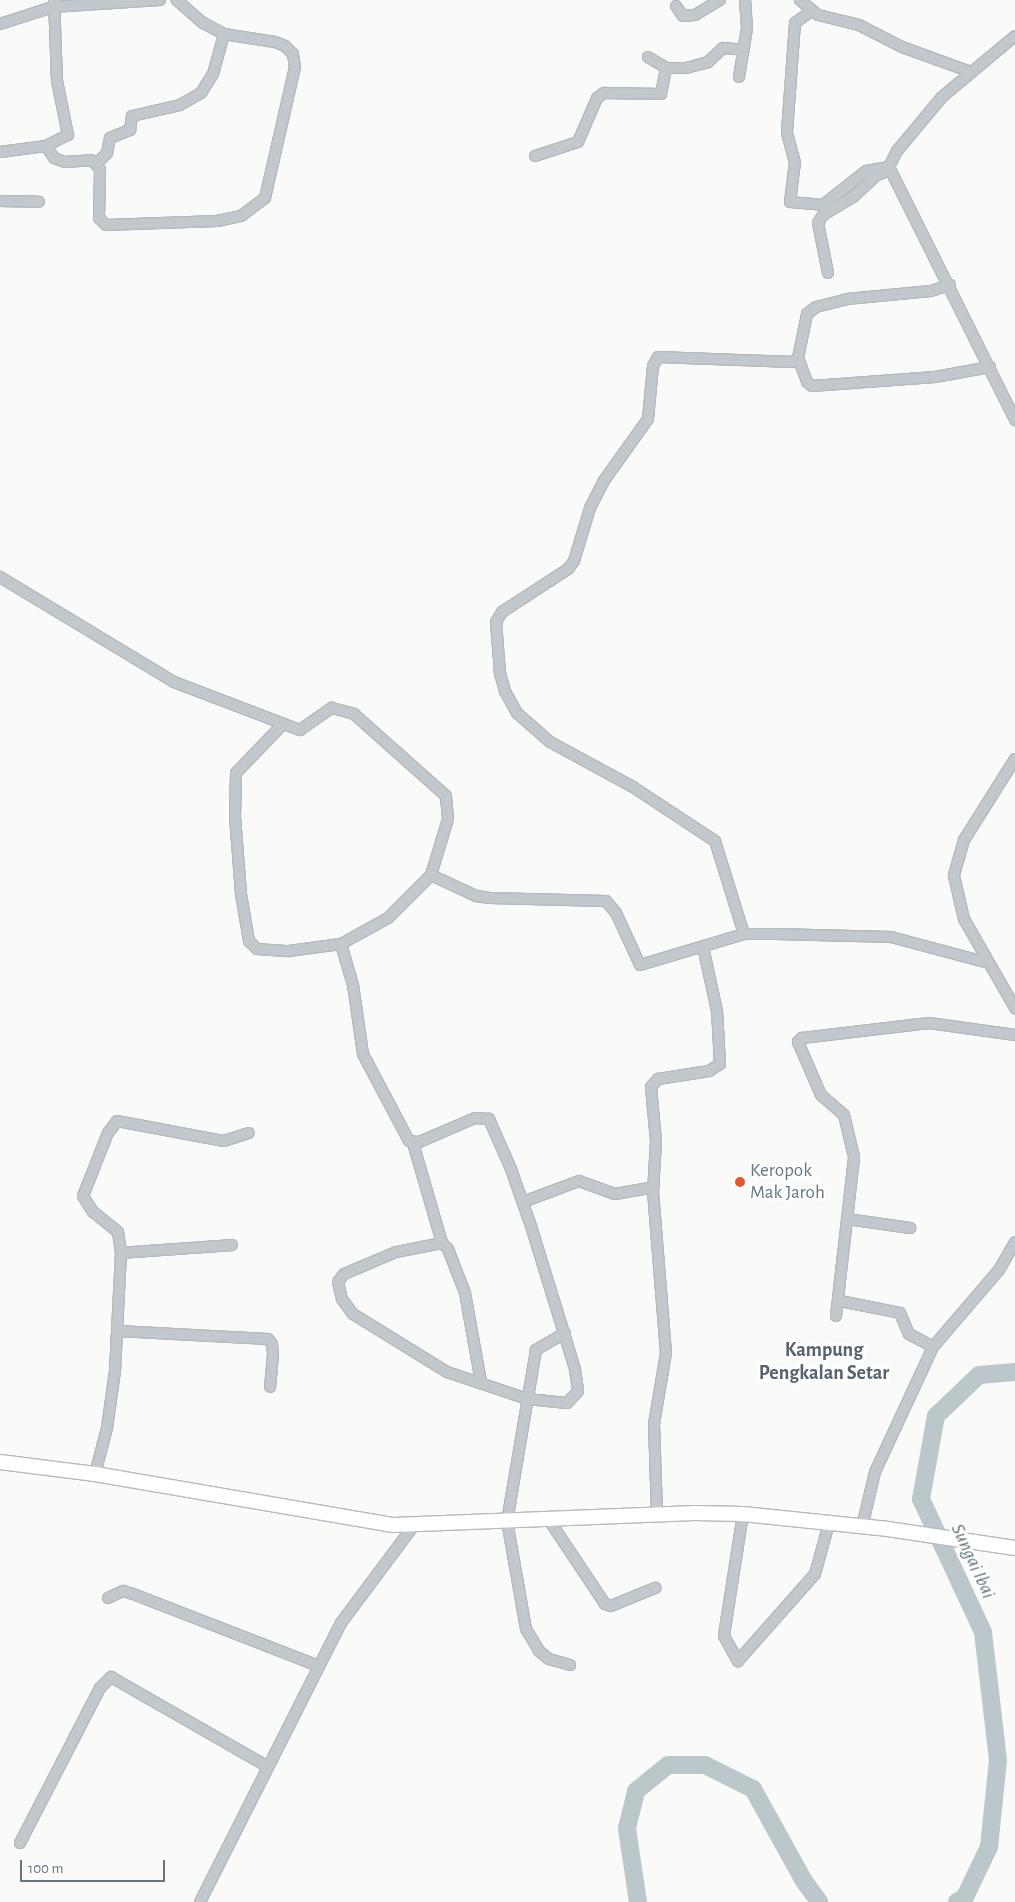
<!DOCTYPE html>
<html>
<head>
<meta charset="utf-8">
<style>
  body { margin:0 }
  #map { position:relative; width:1015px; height:1902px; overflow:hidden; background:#fafaf8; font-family:"Alegreya Sans",sans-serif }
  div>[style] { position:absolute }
  .river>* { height:18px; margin:-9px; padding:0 9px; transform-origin:9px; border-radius:9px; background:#bbc7cb }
  .roads { filter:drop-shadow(1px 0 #b3babf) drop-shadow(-1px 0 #b3babf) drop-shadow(0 1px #b3babf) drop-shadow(0 -1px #b3babf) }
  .minor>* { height:10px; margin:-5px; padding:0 5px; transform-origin:5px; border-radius:5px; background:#c3c8cc }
  .secondary>* { height:14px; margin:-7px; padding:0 7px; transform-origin:7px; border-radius:7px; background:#fff }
  .dots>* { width:14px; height:14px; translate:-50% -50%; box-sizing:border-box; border:2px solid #fff; border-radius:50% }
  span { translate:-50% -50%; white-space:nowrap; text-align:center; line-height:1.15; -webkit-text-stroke:5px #fff; paint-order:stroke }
  .poi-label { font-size:19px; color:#657683 }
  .left { translate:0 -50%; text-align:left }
  .neighbourhood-label { font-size:20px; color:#57646e; font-weight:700 }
  .water-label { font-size:20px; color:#60757c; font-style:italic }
  .scale { position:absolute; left:20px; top:1860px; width:145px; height:22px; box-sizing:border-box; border:2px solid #657683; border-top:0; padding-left:6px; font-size:15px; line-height:18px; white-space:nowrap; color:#657683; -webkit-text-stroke:4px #fff; paint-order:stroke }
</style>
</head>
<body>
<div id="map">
  <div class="river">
    <i style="left:638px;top:1902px;width:75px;rotate:-98.5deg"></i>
    <i style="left:627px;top:1828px;width:38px;rotate:-76deg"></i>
    <i style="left:636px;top:1791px;width:41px;rotate:-39.1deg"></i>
    <i style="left:668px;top:1765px;width:37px"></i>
    <i style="left:705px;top:1765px;width:54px;rotate:26.6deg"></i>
    <i style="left:753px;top:1789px;width:105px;rotate:61deg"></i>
    <i style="left:804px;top:1881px;width:26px;rotate:54deg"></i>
    <i style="left:957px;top:1902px;width:9px;rotate:-32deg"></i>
    <i style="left:965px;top:1897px;width:55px;rotate:-64.4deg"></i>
    <i style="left:989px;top:1847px;width:87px;rotate:-84.1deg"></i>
    <i style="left:998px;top:1760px;width:129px;rotate:-96.7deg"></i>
    <i style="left:983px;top:1632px;width:147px;rotate:-115deg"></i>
    <i style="left:921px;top:1499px;width:84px;rotate:-79.8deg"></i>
    <i style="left:936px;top:1416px;width:59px;rotate:-43.6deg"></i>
    <i style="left:979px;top:1375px;width:36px;rotate:-5deg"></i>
  </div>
  <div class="roads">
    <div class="minor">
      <i style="left:800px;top:0;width:23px;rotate:40deg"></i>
      <i style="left:818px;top:15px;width:42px;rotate:13.7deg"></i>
      <i style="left:859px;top:25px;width:48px;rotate:27.1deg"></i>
      <i style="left:902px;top:47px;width:73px;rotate:19.9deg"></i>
      <i style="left:676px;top:6px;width:12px;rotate:55deg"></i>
      <i style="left:683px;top:16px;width:12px;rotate:-5deg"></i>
      <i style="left:695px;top:15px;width:29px;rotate:-31deg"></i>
      <i style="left:811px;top:11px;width:20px;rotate:143deg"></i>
      <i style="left:795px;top:23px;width:110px;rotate:94.2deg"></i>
      <i style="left:787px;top:133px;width:30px;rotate:75deg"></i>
      <i style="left:795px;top:162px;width:40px;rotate:97.1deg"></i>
      <i style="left:790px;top:202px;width:33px;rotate:5deg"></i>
      <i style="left:823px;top:205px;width:55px;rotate:-38.3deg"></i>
      <i style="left:866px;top:171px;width:23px;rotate:-10deg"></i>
      <i style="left:0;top:24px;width:56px;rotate:-17.8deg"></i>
      <i style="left:53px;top:7px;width:107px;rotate:-3.7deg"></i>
      <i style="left:1015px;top:36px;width:95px;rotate:140.1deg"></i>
      <i style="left:942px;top:97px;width:70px;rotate:129.8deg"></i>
      <i style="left:897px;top:151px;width:18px;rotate:117deg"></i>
      <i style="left:889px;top:167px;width:283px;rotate:63.5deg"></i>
      <i style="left:648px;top:57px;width:21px;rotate:31deg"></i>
      <i style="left:666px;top:68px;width:20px"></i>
      <i style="left:686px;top:68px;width:23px;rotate:-15deg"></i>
      <i style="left:708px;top:62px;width:21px;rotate:-43deg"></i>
      <i style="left:723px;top:48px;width:21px;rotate:5deg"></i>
      <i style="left:739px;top:77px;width:50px;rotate:-80.7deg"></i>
      <i style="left:747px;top:28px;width:28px;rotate:-94deg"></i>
      <i style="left:46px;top:146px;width:14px;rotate:56deg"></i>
      <i style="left:54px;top:158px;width:12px;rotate:20deg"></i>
      <i style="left:65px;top:162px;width:26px;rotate:-4deg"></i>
      <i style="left:91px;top:160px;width:6px;rotate:39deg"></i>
      <i style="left:96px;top:164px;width:7px;rotate:56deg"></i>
      <i style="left:100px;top:170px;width:48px;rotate:91.2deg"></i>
      <i style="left:99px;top:218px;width:10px;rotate:45deg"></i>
      <i style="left:106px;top:225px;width:111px;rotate:-2.1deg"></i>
      <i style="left:217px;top:221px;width:25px;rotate:-12deg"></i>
      <i style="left:241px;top:216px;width:30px;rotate:-37deg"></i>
      <i style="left:265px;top:198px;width:134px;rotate:-77.1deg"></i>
      <i style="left:295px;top:67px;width:13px;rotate:-99deg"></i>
      <i style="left:293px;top:54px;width:11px;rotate:-135deg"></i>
      <i style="left:285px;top:46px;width:11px;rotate:-158deg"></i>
      <i style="left:275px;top:42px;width:52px;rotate:-171.1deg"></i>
      <i style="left:224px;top:34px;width:24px;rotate:-152deg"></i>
      <i style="left:203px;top:23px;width:35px;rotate:-139deg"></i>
      <i style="left:0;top:152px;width:46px;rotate:-7.4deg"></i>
      <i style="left:46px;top:146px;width:25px;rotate:-27deg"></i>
      <i style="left:68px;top:135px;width:55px;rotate:-101.5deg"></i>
      <i style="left:57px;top:81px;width:81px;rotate:-92.1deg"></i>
      <i style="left:535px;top:156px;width:45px;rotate:-18deg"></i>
      <i style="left:578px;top:142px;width:48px;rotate:-66.6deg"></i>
      <i style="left:597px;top:98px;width:9px;rotate:-36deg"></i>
      <i style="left:604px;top:93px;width:57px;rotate:1deg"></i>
      <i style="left:661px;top:94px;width:26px;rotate:-79deg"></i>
      <i style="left:96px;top:164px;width:16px;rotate:-45deg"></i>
      <i style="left:107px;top:153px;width:15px;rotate:-79deg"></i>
      <i style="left:110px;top:138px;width:22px;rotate:-22deg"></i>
      <i style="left:130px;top:130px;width:14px;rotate:-82deg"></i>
      <i style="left:132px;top:116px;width:49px;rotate:-12.9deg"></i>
      <i style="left:180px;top:105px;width:24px;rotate:-30deg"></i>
      <i style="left:201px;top:93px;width:22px;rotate:-58deg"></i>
      <i style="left:213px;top:74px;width:41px;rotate:-74.6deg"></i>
      <i style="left:0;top:201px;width:39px;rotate:1deg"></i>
      <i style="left:828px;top:273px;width:51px;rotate:-101.3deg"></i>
      <i style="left:818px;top:223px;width:9px;rotate:-58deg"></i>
      <i style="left:823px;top:215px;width:35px;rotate:-31deg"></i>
      <i style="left:853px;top:197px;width:33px;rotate:-43deg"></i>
      <i style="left:877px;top:175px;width:14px;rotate:-21deg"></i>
      <i style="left:798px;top:358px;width:26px;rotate:69deg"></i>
      <i style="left:807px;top:382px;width:6px;rotate:39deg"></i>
      <i style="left:812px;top:386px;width:123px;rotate:-4.2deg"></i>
      <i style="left:935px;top:377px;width:56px;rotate:-10.3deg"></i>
      <i style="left:0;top:577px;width:203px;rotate:31.1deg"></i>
      <i style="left:174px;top:682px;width:135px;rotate:20.9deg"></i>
      <i style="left:300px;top:730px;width:39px;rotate:-35deg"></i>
      <i style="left:332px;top:708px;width:23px;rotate:15deg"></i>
      <i style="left:354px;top:714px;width:123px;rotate:41.7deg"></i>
      <i style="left:446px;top:796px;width:23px;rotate:85deg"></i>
      <i style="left:448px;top:819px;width:59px;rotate:106.9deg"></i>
      <i style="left:283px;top:724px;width:68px;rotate:133.8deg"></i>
      <i style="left:236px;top:773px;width:43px;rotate:91.3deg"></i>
      <i style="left:235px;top:816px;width:78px;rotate:85.6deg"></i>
      <i style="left:241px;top:894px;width:48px;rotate:80.3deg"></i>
      <i style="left:249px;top:941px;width:11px;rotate:45deg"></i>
      <i style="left:257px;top:949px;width:32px;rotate:4deg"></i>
      <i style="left:289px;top:951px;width:52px;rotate:-7.7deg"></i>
      <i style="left:1015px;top:759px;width:96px;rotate:122.2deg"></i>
      <i style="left:964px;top:840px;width:37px;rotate:106deg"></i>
      <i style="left:954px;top:876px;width:44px;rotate:76.9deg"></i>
      <i style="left:964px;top:919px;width:103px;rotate:60.2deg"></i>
      <i style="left:744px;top:934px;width:97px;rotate:-107.3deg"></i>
      <i style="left:715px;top:841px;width:98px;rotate:-146.6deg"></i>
      <i style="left:633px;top:787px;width:94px;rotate:-151.5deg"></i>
      <i style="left:550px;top:742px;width:44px;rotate:-138.7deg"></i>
      <i style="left:517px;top:713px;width:25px;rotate:-119deg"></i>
      <i style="left:505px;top:691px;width:19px;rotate:-106deg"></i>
      <i style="left:500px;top:673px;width:51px;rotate:-94.5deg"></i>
      <i style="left:496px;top:622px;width:12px;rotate:-59deg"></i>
      <i style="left:502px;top:612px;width:79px;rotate:-33.1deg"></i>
      <i style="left:568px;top:569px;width:10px;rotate:-53deg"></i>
      <i style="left:574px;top:561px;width:55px;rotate:-73.2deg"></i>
      <i style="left:590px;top:508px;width:29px;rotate:-63deg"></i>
      <i style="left:603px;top:482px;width:77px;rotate:-54.5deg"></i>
      <i style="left:648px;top:419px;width:53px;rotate:-84.6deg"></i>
      <i style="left:653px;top:366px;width:10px;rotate:-61deg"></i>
      <i style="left:658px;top:357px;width:135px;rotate:2.1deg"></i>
      <i style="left:793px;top:362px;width:6px;rotate:-39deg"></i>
      <i style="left:798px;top:358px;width:45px;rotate:-78.4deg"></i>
      <i style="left:807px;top:314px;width:11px;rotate:-38deg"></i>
      <i style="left:816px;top:307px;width:32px;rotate:-14deg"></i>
      <i style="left:847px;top:299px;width:84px;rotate:-5.4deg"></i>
      <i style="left:931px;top:291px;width:20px;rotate:-18deg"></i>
      <i style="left:413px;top:1143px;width:104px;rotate:73.8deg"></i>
      <i style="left:523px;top:1202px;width:60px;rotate:-20.6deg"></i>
      <i style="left:579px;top:1181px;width:38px;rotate:20deg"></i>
      <i style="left:615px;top:1194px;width:39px;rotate:-10deg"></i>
      <i style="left:847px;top:1219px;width:64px;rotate:8.1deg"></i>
      <i style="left:121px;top:1253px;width:111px;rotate:-4.1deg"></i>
      <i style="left:840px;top:1301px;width:61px;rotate:11.3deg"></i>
      <i style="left:900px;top:1313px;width:23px;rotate:67deg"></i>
      <i style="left:909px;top:1334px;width:27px;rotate:28deg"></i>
      <i style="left:836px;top:1316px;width:160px;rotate:-83.5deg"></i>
      <i style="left:854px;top:1157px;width:43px;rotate:-103.4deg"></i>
      <i style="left:844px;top:1115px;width:30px;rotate:-139deg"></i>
      <i style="left:821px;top:1095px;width:58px;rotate:-113.5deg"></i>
      <i style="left:798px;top:1042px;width:6px;rotate:-45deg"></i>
      <i style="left:802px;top:1038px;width:128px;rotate:-6.7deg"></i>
      <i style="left:929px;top:1023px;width:87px;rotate:7.9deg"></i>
      <i style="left:118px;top:1331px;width:150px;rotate:3.1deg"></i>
      <i style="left:268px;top:1339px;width:6px;rotate:51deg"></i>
      <i style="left:272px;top:1344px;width:10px;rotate:84deg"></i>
      <i style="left:273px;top:1354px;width:33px;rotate:95deg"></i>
      <i style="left:565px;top:1333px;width:34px;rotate:150deg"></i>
      <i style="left:536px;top:1350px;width:173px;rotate:99.6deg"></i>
      <i style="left:507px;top:1521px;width:110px;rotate:80deg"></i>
      <i style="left:526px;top:1629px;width:26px;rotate:59deg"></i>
      <i style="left:539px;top:1651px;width:13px;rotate:39deg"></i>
      <i style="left:549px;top:1659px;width:22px;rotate:16deg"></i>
      <i style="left:481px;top:1382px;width:90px;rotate:-100.2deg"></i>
      <i style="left:465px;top:1293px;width:47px;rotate:-111.1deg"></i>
      <i style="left:448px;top:1249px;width:8px;rotate:-135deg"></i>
      <i style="left:442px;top:1243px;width:47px;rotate:168.9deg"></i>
      <i style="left:396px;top:1252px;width:56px;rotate:157.1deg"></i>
      <i style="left:344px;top:1274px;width:10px;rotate:127deg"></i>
      <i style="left:338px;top:1282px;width:17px;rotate:77deg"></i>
      <i style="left:342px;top:1299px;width:19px;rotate:54deg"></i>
      <i style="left:353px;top:1314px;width:110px;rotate:31.7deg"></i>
      <i style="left:447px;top:1372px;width:84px;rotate:18.6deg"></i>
      <i style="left:527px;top:1399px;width:40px;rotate:5.7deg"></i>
      <i style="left:567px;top:1403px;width:16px;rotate:-47deg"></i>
      <i style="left:578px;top:1391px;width:22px;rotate:-98deg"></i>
      <i style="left:575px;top:1369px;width:146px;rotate:-107.1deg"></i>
      <i style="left:532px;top:1229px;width:64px;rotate:-109.3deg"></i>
      <i style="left:511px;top:1169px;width:55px;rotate:-113.7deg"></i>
      <i style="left:489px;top:1119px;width:14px;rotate:-176deg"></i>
      <i style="left:475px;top:1118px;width:61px;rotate:156.8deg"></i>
      <i style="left:419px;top:1142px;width:10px;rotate:-174deg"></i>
      <i style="left:409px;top:1141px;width:98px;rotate:-117.9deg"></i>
      <i style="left:363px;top:1054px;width:70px;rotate:-98.2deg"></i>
      <i style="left:353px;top:985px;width:43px;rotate:-106.3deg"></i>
      <i style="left:341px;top:944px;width:54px;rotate:-29deg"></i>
      <i style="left:388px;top:918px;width:61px;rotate:-45deg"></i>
      <i style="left:431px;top:875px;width:50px;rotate:25deg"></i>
      <i style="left:476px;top:896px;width:14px;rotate:8deg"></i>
      <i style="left:490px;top:898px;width:116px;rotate:1.5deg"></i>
      <i style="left:606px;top:901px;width:16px;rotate:50deg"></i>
      <i style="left:616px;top:913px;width:57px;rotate:65.2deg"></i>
      <i style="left:640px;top:965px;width:109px;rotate:-16.6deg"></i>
      <i style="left:744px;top:934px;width:32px"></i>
      <i style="left:776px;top:934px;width:115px;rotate:1.5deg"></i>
      <i style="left:891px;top:937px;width:101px;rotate:14.9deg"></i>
      <i style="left:95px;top:1474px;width:48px;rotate:-75.4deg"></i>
      <i style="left:107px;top:1428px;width:58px;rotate:-82deg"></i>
      <i style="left:115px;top:1371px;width:118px;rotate:-87.1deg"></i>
      <i style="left:121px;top:1253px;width:21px;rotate:-98deg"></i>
      <i style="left:118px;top:1232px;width:32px;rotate:-141deg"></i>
      <i style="left:93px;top:1212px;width:19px;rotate:-122deg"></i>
      <i style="left:83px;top:1196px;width:68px;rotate:-68.4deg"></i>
      <i style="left:108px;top:1133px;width:15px;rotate:-53deg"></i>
      <i style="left:117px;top:1121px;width:109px;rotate:10.6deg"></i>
      <i style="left:224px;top:1141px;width:26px;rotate:-18deg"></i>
      <i style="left:657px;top:1514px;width:90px;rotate:-91.9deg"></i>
      <i style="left:654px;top:1424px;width:72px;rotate:-80.4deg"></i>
      <i style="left:666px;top:1353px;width:162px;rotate:-94.6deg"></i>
      <i style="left:653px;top:1192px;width:51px;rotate:-86.6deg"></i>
      <i style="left:656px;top:1141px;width:54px;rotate:-95.3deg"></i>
      <i style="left:651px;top:1087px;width:11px;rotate:-49deg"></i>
      <i style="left:658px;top:1079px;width:52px;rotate:-8.9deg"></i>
      <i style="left:709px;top:1071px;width:13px;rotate:-32deg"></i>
      <i style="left:720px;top:1064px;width:53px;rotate:-93.2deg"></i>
      <i style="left:717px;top:1011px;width:66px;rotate:-102.3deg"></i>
      <i style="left:743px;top:1514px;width:123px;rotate:98.9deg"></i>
      <i style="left:724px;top:1636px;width:29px;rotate:61deg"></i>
      <i style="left:738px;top:1661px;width:116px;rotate:-48.5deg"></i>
      <i style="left:815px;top:1574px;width:53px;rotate:-74.6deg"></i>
      <i style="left:549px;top:1520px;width:101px;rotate:56.3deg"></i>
      <i style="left:605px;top:1604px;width:6px;rotate:18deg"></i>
      <i style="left:611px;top:1606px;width:48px;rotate:-22.2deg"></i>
      <i style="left:862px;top:1527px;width:57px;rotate:-76.7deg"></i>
      <i style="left:875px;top:1472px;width:138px;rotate:-65.1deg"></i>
      <i style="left:933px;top:1347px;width:101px;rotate:-49.4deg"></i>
      <i style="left:999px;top:1270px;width:32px;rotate:-60deg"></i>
      <i style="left:108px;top:1598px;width:17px;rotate:-25deg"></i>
      <i style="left:123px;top:1591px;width:10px;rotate:17deg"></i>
      <i style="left:133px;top:1594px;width:199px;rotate:21.2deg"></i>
      <i style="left:20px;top:1843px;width:174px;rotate:-62.7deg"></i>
      <i style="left:100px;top:1688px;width:16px;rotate:-45deg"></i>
      <i style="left:111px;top:1677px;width:181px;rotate:29.8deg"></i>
      <i style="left:200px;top:1902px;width:313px;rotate:-63.2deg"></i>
      <i style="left:341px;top:1623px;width:122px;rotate:-53.3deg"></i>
    </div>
    <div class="secondary">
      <i style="left:0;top:1462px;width:96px;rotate:7.2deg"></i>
      <i style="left:95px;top:1474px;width:303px;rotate:9.7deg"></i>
      <i style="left:394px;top:1525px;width:301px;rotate:-2.3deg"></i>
      <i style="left:695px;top:1513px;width:48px;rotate:1.2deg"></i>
      <i style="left:743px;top:1514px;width:146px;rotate:5.9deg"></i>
      <i style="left:888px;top:1529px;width:128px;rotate:8.5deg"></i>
    </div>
  </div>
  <div class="dots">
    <i style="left:740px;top:1182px;background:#e4572e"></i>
  </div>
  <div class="poi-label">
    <span class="left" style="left:750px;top:1182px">Keropok<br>Mak Jaroh</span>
  </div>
  <div class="neighbourhood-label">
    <span style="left:824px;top:1362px">Kampung<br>Pengkalan Setar</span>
  </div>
  <div class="water-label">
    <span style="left:973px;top:1561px;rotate:65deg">Sungai Ibai</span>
  </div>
  <div class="scale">100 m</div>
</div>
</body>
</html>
